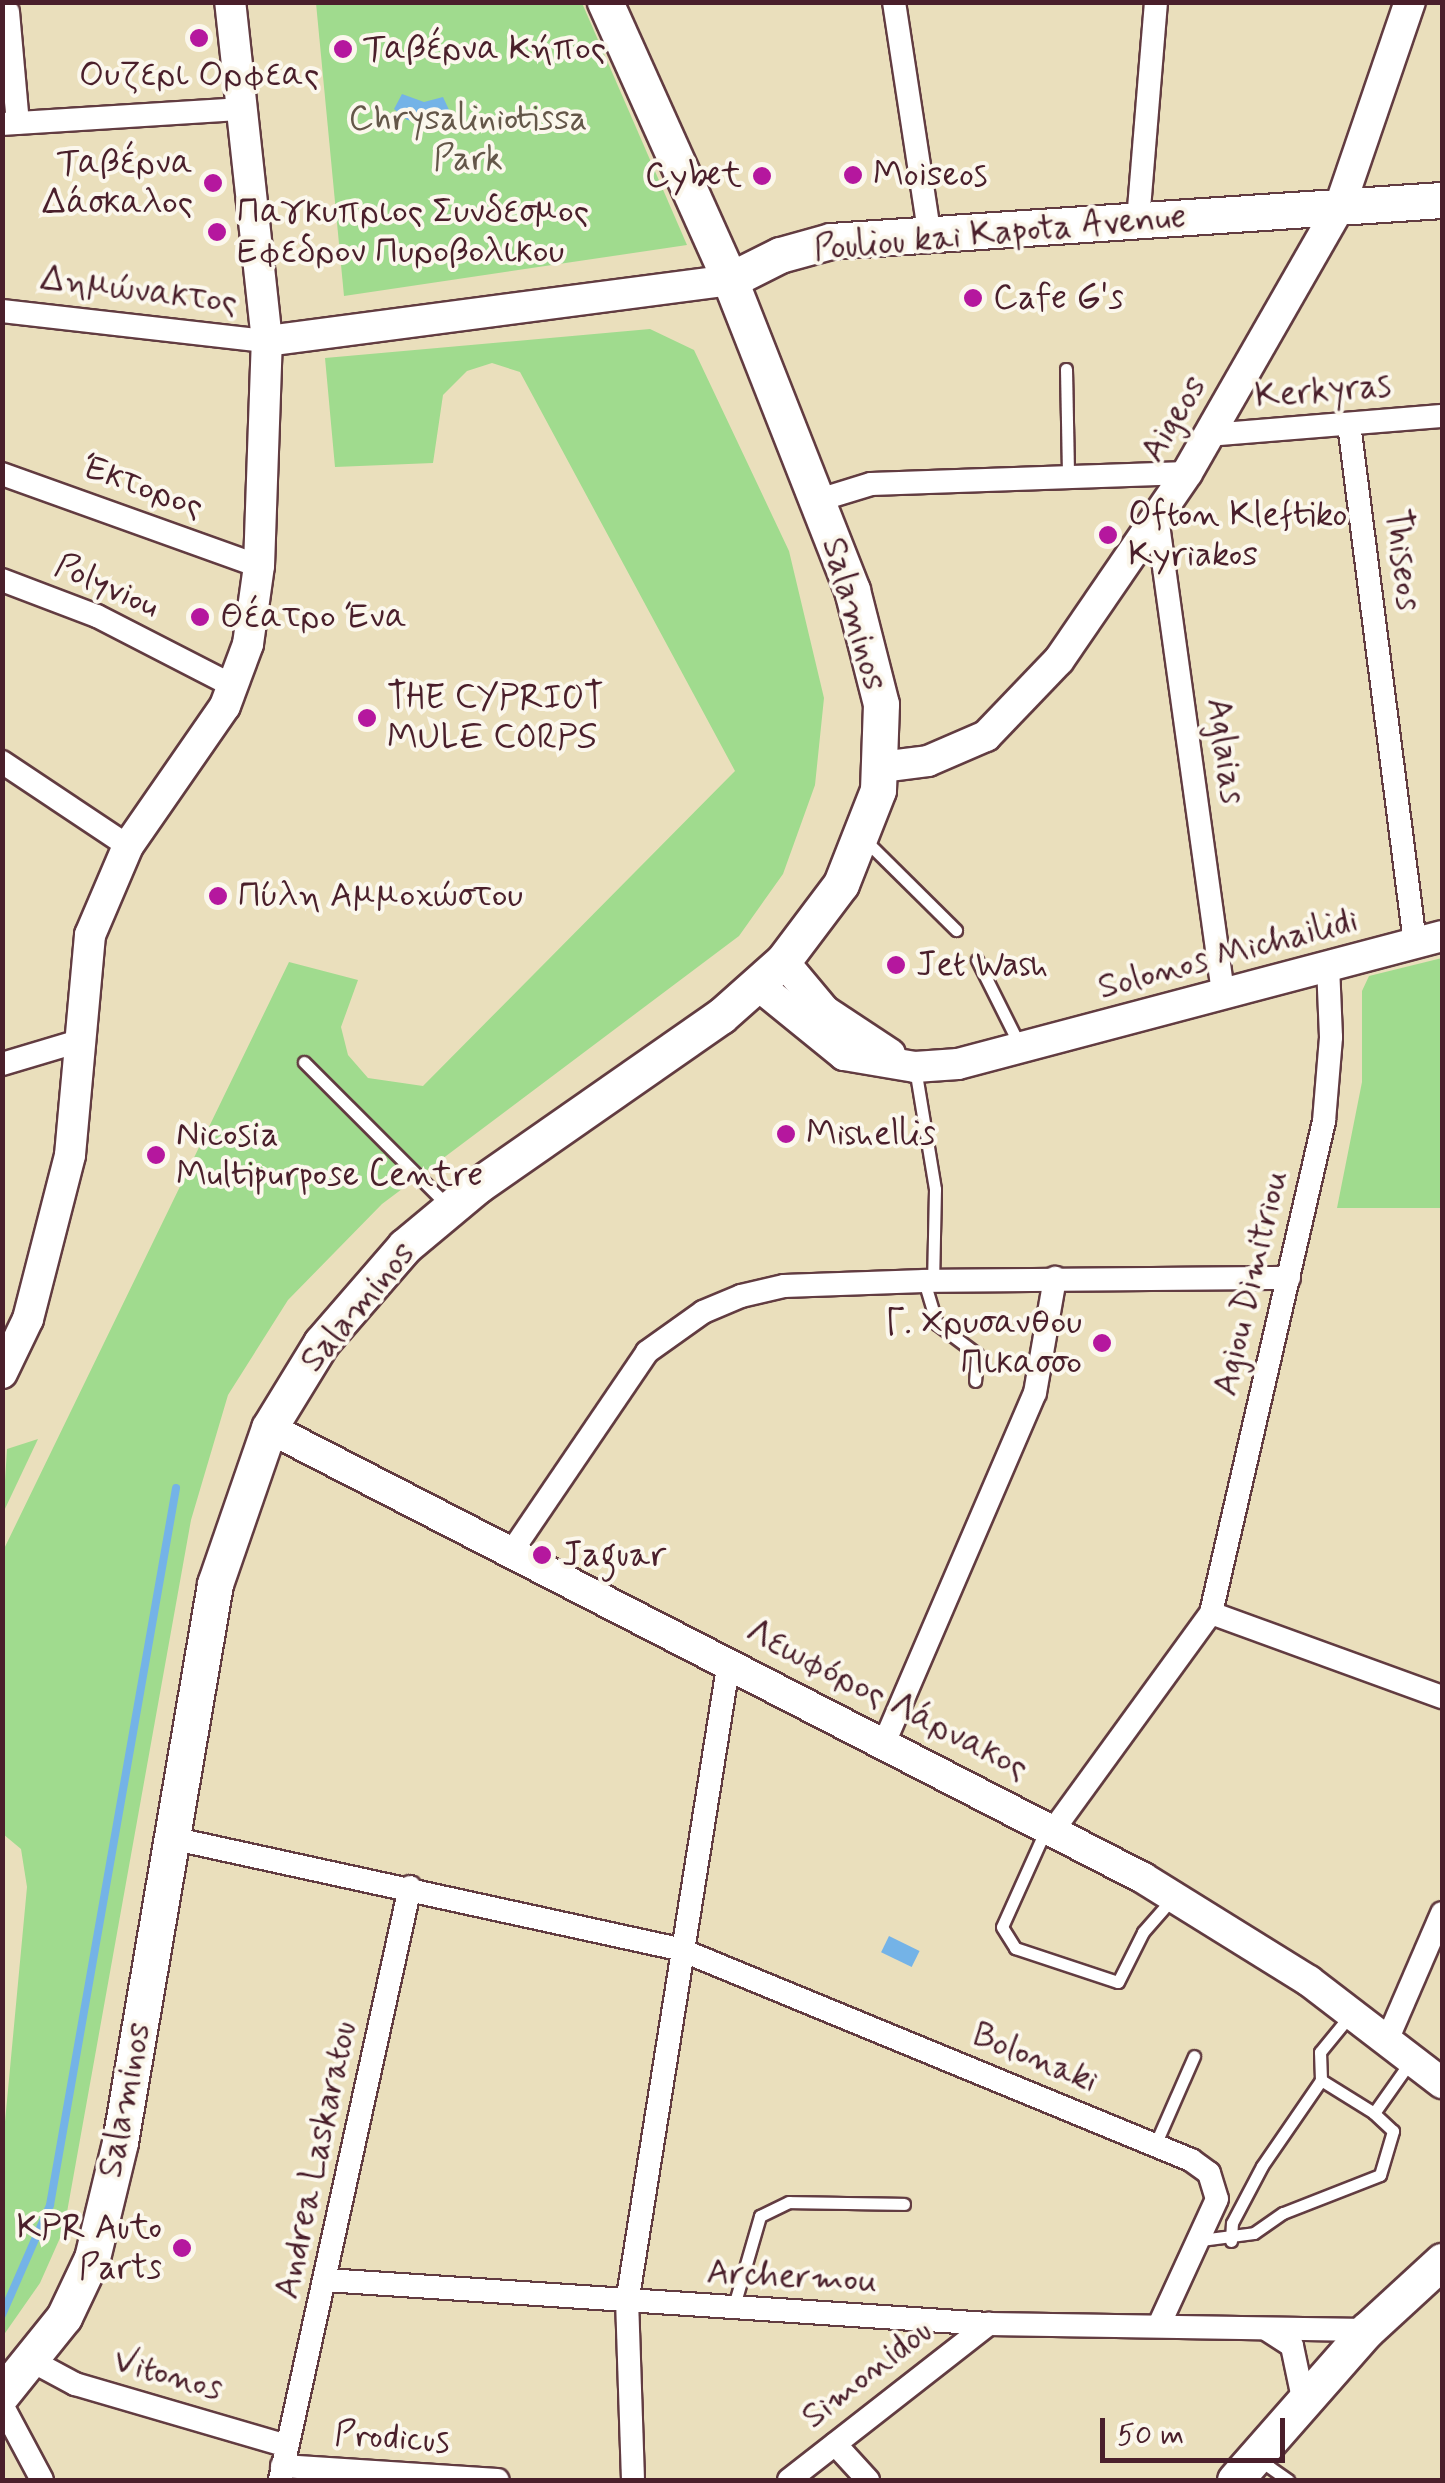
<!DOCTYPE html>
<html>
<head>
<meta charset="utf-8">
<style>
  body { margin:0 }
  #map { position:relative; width:1445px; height:2483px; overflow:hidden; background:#eadfbc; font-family:Mynerve,sans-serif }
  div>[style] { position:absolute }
  .green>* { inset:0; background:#a0db8e }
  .water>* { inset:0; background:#74b3e7; transform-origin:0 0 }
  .stream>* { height:8px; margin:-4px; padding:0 4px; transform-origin:4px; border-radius:4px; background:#74b3e7 }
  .roads { filter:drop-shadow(2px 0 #623c41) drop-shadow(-2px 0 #623c41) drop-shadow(0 2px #623c41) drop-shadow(0 -2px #623c41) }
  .lane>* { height:11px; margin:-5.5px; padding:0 5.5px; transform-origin:5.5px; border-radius:5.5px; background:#fff }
  .street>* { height:22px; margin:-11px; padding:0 11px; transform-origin:11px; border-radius:11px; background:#fff }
  .secondary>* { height:30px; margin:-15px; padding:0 15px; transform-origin:15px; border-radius:15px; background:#fff }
  .primary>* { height:35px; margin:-17.5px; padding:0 17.5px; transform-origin:17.5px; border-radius:17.5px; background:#fff }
  .dots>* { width:28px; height:28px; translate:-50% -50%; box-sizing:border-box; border:5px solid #fbf7ec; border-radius:50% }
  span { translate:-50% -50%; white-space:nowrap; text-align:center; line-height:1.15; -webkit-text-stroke:8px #fbf7ec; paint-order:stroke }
  .poi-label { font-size:35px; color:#4a1f2b }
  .left { translate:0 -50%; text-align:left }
  .right { translate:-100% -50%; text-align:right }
  .park-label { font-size:35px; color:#645749 }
  .street-label { font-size:35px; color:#4a1f2b }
  .frame { position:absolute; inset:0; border:5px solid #4a1f2b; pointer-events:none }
  .scale { position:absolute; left:1100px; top:2418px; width:185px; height:45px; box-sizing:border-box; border:5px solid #4a1f2b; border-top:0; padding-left:12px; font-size:30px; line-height:35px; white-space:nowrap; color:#4a1f2b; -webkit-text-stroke:8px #fbf7ec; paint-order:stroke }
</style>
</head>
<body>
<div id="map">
  <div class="green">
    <i style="clip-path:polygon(316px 3px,582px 3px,687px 245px,344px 296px)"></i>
    <i style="clip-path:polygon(650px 329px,694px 350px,789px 551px,824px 698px,815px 785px,783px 874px,739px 936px,382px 1204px,288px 1300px,228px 1395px,191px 1520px,64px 2229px,40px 2283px,3px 2336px,3px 2143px,27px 1887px,21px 1849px,3px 1834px,2px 1553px,289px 962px,358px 980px,341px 1027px,348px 1055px,368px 1078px,423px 1086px,735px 771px,520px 372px,492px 363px,467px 371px,443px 395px,433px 463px,335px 467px,325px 358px)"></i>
    <i style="clip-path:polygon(1442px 958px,1442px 1208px,1337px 1208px,1362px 1082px,1362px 991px,1369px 976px)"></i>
    <i style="clip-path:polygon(38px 1439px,3px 1513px,7px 1449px)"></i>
  </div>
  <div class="water">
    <i style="clip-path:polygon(402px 94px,424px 102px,443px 97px,450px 112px,429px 123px,407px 120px,394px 109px)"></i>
    <i style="left:889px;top:1936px;width:34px;height:18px;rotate:26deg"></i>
  </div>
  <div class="stream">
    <i style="left:2px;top:2315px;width:120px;rotate:-66.4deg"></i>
    <i style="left:50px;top:2205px;width:728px;rotate:-80.03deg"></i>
  </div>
  <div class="roads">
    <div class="lane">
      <i style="left:1066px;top:369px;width:108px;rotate:88.9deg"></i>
      <i style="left:863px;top:838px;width:131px;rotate:44.7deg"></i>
      <i style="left:977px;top:960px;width:94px;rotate:63.4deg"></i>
      <i style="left:304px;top:1062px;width:202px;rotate:45deg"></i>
      <i style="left:915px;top:1068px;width:123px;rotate:80.6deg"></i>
      <i style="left:935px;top:1189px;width:93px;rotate:91.2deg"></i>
      <i style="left:924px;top:1281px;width:45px;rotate:73.2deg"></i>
      <i style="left:937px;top:1324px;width:50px;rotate:36.9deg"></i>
      <i style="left:977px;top:1354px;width:27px;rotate:94deg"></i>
      <i style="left:1046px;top:1829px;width:107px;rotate:114.2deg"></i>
      <i style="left:1002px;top:1927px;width:25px;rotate:58deg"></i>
      <i style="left:1015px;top:1948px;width:108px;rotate:18.3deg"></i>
      <i style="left:1118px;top:1982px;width:56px;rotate:-63.4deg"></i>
      <i style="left:1143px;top:1932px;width:44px;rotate:-48.7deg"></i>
      <i style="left:1321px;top:2080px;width:62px;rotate:31.9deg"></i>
      <i style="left:1155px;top:2145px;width:97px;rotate:-66.3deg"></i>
      <i style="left:1201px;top:2240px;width:53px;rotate:-7.5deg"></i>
      <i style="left:1254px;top:2233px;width:35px;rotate:-35deg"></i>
      <i style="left:1283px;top:2213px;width:104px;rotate:-21.4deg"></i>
      <i style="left:1380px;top:2175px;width:46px;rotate:-73.5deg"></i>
      <i style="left:1393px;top:2131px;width:26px;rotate:-137deg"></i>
      <i style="left:1374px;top:2113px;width:62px;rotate:-54.8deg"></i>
      <i style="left:1231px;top:2241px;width:18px;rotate:-87deg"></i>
      <i style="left:1232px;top:2223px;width:64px;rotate:-62.2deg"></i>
      <i style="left:1262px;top:2166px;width:104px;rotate:-55.5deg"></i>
      <i style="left:1321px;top:2080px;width:28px;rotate:-92deg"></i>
      <i style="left:1320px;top:2052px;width:50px;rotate:-50.6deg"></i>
      <i style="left:733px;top:2309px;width:97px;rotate:-73.8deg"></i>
      <i style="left:760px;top:2216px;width:32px;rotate:-26deg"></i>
      <i style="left:789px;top:2202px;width:115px;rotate:1deg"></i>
      <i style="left:1258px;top:2459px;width:37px;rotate:35deg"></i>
    </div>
    <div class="street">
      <i style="left:894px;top:2px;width:233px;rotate:81.3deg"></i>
      <i style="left:8px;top:12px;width:111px;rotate:84.9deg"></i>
      <i style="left:2px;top:124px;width:238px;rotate:-3.6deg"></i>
      <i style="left:1138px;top:221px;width:220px;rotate:-85.3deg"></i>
      <i style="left:2px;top:311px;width:267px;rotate:6.5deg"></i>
      <i style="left:1349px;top:424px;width:523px;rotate:82.75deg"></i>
      <i style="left:1209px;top:435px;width:234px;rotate:-4.7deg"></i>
      <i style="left:2px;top:474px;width:273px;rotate:19.7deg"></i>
      <i style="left:819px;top:500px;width:54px;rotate:-17.1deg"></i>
      <i style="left:871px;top:484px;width:316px;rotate:-2deg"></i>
      <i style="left:1157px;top:517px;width:482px;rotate:82.1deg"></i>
      <i style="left:2px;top:580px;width:102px;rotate:20.8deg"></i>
      <i style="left:97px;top:616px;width:155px;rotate:27.2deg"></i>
      <i style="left:2px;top:762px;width:151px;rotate:33.7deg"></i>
      <i style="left:2px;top:1064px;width:77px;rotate:-16.6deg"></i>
      <i style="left:512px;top:1551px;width:240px;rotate:-55.8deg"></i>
      <i style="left:647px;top:1352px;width:69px;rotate:-35.5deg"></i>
      <i style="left:703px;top:1312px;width:41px;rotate:-22.8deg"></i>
      <i style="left:741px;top:1296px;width:44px;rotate:-13.1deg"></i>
      <i style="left:784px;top:1286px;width:140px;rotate:-2deg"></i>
      <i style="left:924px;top:1281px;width:365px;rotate:-0.5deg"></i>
      <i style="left:1211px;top:1613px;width:246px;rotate:20deg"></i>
      <i style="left:885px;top:1741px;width:379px;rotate:-66.7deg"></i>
      <i style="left:1035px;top:1393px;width:117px;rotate:-80.1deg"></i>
      <i style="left:1054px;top:1829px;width:267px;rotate:-54deg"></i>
      <i style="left:1211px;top:1613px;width:505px;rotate:-77.06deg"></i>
      <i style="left:1324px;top:1121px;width:84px;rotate:-85.2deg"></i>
      <i style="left:1331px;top:1037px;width:71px;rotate:-92.4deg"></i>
      <i style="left:171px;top:1838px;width:520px;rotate:12.33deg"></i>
      <i style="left:679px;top:1949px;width:554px;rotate:22.4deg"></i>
      <i style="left:1191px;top:2160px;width:22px;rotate:36deg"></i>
      <i style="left:1209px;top:2173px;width:27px;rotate:73deg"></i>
      <i style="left:1217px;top:2199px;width:136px;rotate:114.7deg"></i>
      <i style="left:1388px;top:2038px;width:136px;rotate:-66.6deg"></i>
      <i style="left:326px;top:2280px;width:664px;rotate:3.8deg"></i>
      <i style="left:989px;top:2324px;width:378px;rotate:0.9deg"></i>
      <i style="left:1266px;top:2329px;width:31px;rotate:33deg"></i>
      <i style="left:1292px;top:2346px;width:53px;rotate:78.1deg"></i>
      <i style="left:34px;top:2362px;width:47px;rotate:28.2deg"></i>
      <i style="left:75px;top:2384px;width:221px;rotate:16.3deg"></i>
      <i style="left:2px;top:2405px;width:85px;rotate:61.9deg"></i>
      <i style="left:835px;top:2444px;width:49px;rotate:47.5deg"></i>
      <i style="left:282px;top:2466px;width:216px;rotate:3.7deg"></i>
      <i style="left:280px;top:2480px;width:607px;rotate:-77.63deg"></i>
      <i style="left:633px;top:2480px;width:177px;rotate:-91.9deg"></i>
      <i style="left:627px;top:2303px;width:650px;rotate:-80.97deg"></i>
      <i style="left:789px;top:2480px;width:254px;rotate:-38deg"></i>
    </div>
    <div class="secondary">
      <i style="left:267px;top:341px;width:467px;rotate:-7.5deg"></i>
      <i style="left:881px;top:767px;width:47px;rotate:-7.3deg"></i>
      <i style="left:928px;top:761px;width:63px;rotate:-23.3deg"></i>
      <i style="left:986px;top:736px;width:105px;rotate:-46.2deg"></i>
      <i style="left:1059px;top:660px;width:227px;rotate:-55.6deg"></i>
      <i style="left:1187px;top:473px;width:308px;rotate:-60.2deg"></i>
      <i style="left:1340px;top:206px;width:216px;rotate:-71.1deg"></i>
      <i style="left:783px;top:961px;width:65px;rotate:50deg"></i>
      <i style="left:825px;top:1011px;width:78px;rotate:33.5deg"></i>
      <i style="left:758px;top:985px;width:111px;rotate:39.1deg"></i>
      <i style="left:844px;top:1055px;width:72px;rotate:9.6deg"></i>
      <i style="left:915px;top:1067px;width:43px;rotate:-4deg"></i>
      <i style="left:958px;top:1064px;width:501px;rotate:-14.81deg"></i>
      <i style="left:2px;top:1373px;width:60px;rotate:-64.3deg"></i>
      <i style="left:28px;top:1319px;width:169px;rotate:-75.6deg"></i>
      <i style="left:70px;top:1155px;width:221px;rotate:-84.8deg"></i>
      <i style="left:90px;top:935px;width:97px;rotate:-66.9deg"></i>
      <i style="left:128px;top:846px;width:170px;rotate:-55.3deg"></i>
      <i style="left:225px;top:706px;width:66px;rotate:-69.6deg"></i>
      <i style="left:248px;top:644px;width:79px;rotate:-82deg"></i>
      <i style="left:259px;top:566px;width:225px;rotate:-88deg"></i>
      <i style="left:267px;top:341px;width:341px;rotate:-96.2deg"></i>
      <i style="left:269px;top:1428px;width:983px;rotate:27.24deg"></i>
      <i style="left:1143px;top:1878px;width:195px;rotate:31.8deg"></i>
      <i style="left:1309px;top:1981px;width:168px;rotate:37.5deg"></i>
    </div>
    <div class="primary">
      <i style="left:730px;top:280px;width:56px;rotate:-26.6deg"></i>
      <i style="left:780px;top:255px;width:53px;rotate:-15.4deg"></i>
      <i style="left:831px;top:241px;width:612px;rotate:-3.84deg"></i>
      <i style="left:2px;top:2394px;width:99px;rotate:-51.2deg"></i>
      <i style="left:64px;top:2317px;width:65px;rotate:-64.6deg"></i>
      <i style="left:92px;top:2258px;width:119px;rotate:-76.4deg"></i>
      <i style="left:120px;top:2142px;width:566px;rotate:-80.34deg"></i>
      <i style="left:215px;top:1584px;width:165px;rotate:-70.9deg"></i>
      <i style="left:269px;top:1428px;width:100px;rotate:-58.5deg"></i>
      <i style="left:321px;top:1343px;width:128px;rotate:-49.1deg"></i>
      <i style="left:405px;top:1246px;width:94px;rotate:-39.8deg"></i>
      <i style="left:477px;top:1186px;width:297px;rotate:-34.9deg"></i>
      <i style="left:721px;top:1016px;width:83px;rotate:-41.6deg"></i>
      <i style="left:783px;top:961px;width:96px;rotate:-53deg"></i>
      <i style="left:841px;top:884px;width:101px;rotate:-68.5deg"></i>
      <i style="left:878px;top:790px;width:86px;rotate:-88deg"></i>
      <i style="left:881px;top:704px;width:118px;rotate:-104.3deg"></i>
      <i style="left:852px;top:590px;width:333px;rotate:-111.5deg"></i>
      <i style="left:730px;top:280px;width:305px;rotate:-114.2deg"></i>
      <i style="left:1235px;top:2480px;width:200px;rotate:-48.7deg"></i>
      <i style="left:1367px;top:2330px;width:102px;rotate:-42.6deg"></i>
    </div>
  </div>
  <div class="dots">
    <i style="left:199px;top:38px;background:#b5179e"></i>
    <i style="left:343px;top:49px;background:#b5179e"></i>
    <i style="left:853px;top:175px;background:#b5179e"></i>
    <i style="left:762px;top:176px;background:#b5179e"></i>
    <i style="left:213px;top:183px;background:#b5179e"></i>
    <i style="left:217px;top:232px;background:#b5179e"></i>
    <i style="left:973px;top:298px;background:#b5179e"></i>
    <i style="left:1108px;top:535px;background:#b5179e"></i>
    <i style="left:200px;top:617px;background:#b5179e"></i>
    <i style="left:367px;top:718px;background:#b5179e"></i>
    <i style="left:218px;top:896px;background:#b5179e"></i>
    <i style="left:896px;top:965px;background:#b5179e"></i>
    <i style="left:786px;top:1134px;background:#b5179e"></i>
    <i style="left:156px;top:1155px;background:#b5179e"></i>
    <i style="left:1102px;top:1343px;background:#b5179e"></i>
    <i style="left:542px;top:1555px;background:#b5179e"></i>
    <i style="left:182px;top:2248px;background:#b5179e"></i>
  </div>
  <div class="poi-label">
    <span class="left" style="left:363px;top:49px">Ταβέρνα Κήπος</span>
    <span style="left:199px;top:75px">Ουζερι Ορφεας</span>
    <span class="right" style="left:193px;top:183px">Ταβέρνα<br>Δάσκαλος</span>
    <span class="left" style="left:873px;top:175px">Moiseos</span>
    <span class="right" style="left:742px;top:176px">Cybet</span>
    <span class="left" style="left:237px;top:232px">Παγκυπριος Συνδεσμος<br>Εφεδρον Πυροβολικου</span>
    <span class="left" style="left:993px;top:298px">Cafe G's</span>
    <span class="left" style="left:1128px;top:535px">Ofton Kleftiko<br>Kyriakos</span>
    <span class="left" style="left:220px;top:617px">Θέατρο Ένα</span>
    <span class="left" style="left:387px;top:718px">THE CYPRIOT<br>MULE CORPS</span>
    <span class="left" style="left:238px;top:896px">Πύλη Αμμοχώστου</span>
    <span class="left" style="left:916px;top:965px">Jet Wash</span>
    <span class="left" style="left:806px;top:1134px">Mishellis</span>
    <span class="left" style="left:176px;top:1155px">Nicosia<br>Multipurpose Centre</span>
    <span class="right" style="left:1082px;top:1343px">Γ. Χρυσανθου<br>Πικασσο</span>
    <span class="left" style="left:562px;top:1555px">Jaguar</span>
    <span class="right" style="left:162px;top:2248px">KPR Auto<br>Parts</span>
  </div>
  <div class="park-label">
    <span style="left:468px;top:139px">Chrysaliniotissa<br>Park</span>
  </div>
  <div class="street-label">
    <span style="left:1000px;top:233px;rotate:-5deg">Pouliou kai Kapota Avenue</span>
    <span style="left:139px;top:291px;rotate:7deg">Δημώνακτος</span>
    <span style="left:1323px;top:391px;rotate:-5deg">Kerkyras</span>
    <span style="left:1174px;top:419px;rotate:-59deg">Aigeos</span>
    <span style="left:143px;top:487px;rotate:20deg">Έκτορος</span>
    <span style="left:1402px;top:560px;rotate:83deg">Thiseos</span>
    <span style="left:107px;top:586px;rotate:24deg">Polyviou</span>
    <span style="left:854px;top:614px;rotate:74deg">Salaminos</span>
    <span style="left:1225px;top:751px;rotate:82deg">Aglaias</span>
    <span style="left:1228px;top:954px;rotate:-15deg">Solonos Michailidi</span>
    <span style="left:1251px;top:1283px;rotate:-77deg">Agiou Dimitriou</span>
    <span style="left:358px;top:1307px;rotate:-50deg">Salaminos</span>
    <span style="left:887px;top:1700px;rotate:27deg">Λεωφόρος Λάρνακος</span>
    <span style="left:1035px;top:2058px;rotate:22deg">Bolonaki</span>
    <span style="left:125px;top:2100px;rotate:-79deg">Salaminos</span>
    <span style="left:316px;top:2160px;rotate:-78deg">Andrea Laskaratou</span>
    <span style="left:792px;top:2277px;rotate:3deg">Archermou</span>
    <span style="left:867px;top:2374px;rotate:-38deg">Simonidou</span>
    <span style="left:168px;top:2375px;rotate:16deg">Vitonos</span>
    <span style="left:392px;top:2438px;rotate:4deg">Prodicus</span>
  </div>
  <div class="frame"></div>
  <div class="scale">50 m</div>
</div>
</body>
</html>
